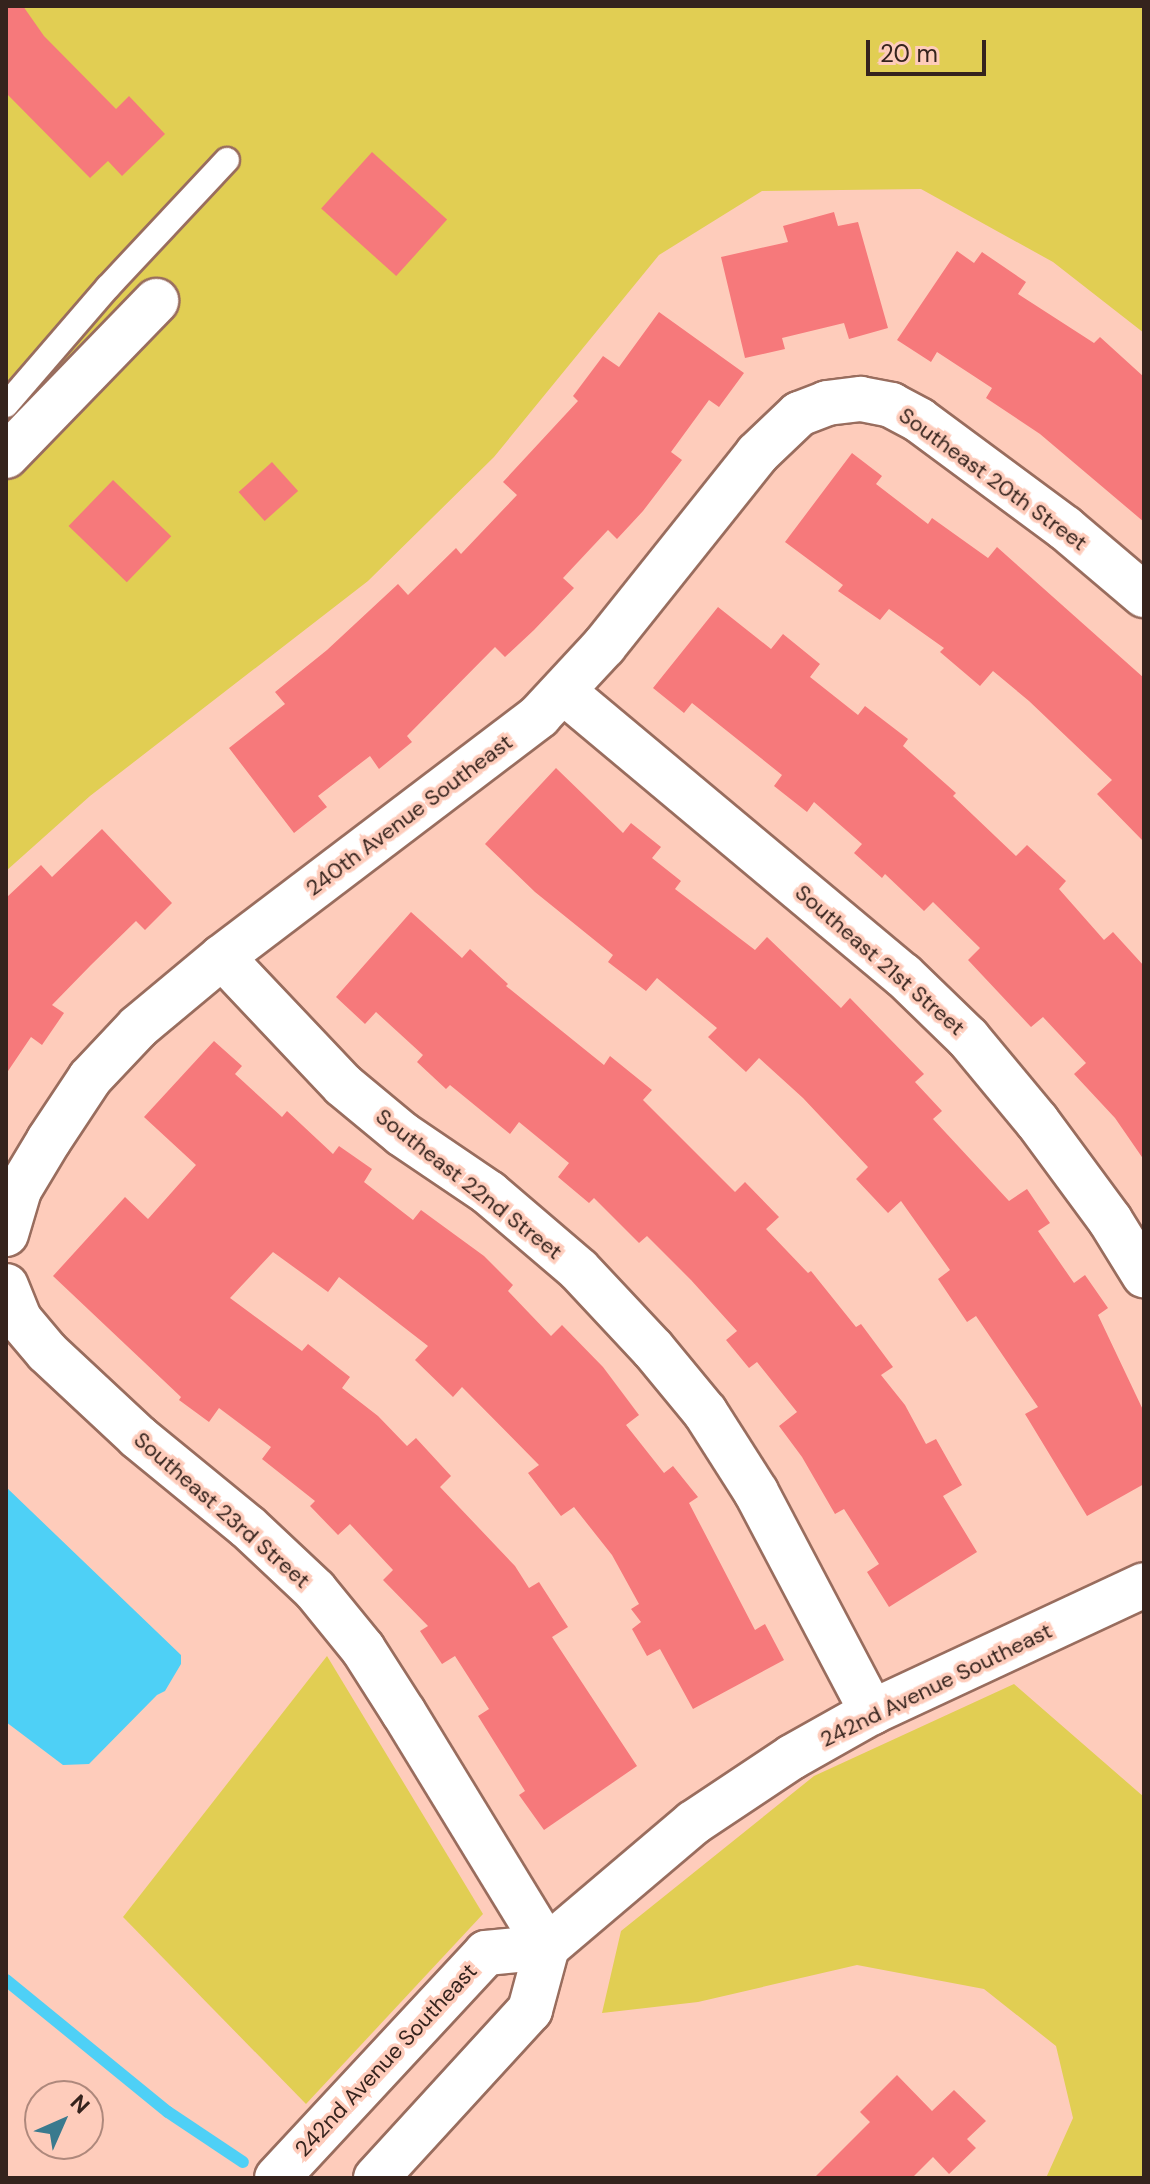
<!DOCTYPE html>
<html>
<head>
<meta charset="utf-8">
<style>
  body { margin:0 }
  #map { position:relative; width:1150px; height:2184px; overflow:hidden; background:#feccbb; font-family:"DM Sans",sans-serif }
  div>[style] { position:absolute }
  .green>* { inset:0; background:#e1ce53 }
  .water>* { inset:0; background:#4ed0f6 }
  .stream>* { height:12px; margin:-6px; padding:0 6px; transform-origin:6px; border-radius:6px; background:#4ed0f6 }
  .building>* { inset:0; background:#f6797b; transform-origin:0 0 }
  .roads { filter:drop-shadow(2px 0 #996d5e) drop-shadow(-2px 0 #996d5e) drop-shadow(0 2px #996d5e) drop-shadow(0 -2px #996d5e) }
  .service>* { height:24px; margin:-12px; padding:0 12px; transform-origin:12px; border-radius:12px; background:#fff }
  .minor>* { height:44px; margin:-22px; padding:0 22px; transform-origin:22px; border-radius:22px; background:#fff }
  span { translate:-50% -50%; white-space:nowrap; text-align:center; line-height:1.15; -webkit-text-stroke:7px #feccbb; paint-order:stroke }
  .street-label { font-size:22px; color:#35231d }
  .frame { position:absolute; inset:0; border:8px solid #35231d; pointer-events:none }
  .north { position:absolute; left:24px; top:2080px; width:80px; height:80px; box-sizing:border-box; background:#feccbb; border:2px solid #ae887c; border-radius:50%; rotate:45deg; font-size:22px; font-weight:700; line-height:32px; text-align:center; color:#35231d }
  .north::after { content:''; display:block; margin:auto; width:28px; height:36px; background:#3a7a8e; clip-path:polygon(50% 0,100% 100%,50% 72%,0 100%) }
  .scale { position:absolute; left:866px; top:40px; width:120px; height:36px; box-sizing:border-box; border:4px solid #35231d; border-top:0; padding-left:10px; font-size:24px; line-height:28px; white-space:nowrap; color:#35231d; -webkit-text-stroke:6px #feccbb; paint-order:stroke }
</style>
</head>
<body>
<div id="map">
  <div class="green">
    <i style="clip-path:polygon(6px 6px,1144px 6px,1144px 333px,1053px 262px,921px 189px,762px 191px,659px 255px,494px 457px,368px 581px,90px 796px,6px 871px)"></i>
    <i style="clip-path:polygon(327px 1656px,483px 1914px,306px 2104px,123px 1917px)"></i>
    <i style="clip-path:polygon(1014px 1684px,1144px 1797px,1144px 2178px,1046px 2178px,1073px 2118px,1056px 2046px,984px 1989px,857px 1965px,698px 2002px,602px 2013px,621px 1931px,814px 1776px)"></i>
  </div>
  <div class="water">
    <i style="clip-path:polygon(6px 1487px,181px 1655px,181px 1664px,165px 1691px,157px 1695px,89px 1764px,63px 1765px,6px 1722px)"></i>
  </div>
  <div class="stream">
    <i style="left:6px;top:1980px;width:209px;rotate:39.2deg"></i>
    <i style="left:168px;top:2112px;width:90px;rotate:33.7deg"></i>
  </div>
  <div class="building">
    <i style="clip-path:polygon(6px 6px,23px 6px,44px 36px,116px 109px,129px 96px,165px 134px,122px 176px,108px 161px,90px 178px,6px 93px)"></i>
    <i style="left:372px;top:152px;width:101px;height:76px;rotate:42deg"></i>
    <i style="clip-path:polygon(834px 212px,838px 226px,858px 222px,888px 328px,849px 339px,844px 323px,782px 338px,785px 349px,745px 358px,721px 257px,788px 242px,783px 226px)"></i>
    <i style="clip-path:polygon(957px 251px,974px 263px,982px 252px,1026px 282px,1018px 294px,1094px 343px,1100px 337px,1144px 377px,1144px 522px,1040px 434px,986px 398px,992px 388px,937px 352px,931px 362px,897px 340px)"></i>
    <i style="clip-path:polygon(659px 312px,744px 373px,719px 407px,709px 400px,671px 452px,682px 460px,643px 511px,617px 539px,608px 530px,563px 578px,574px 588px,534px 630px,505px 657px,495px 647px,407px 736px,412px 742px,379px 769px,370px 756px,318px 796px,327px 807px,294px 833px,229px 748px,285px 704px,275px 692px,327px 650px,398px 584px,408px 595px,456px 548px,461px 554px,517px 495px,503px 482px,578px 401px,573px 396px,603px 356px,619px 367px)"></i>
    <i style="clip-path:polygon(852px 453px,882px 476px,876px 484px,928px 524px,932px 518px,988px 558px,997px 547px,1144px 678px,1144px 842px,1097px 794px,1112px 780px,1029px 701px,993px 671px,980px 686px,940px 652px,944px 648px,889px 609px,880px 620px,838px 591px,843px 585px,785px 542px)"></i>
    <i style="left:272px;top:462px;width:39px;height:45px;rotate:48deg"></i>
    <i style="left:113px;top:480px;width:81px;height:64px;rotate:44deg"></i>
    <i style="clip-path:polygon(718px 607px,771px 649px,783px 634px,820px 664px,810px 677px,858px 715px,865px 706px,908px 739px,903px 746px,956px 793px,953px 796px,1016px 856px,1027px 845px,1066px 881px,1059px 889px,1104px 940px,1113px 932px,1144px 966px,1144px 1160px,1115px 1118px,1074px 1074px,1086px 1063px,1043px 1017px,1031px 1027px,968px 960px,980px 948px,933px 902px,924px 911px,885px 874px,882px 878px,854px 853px,862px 844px,814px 802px,807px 812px,774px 786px,782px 775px,692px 703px,684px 713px,653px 688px)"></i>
    <i style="clip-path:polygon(556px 768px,623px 833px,631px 823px,661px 847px,652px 858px,681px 881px,675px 889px,755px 950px,767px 937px,841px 1008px,850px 998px,924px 1074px,915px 1082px,942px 1111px,933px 1119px,1009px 1201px,1027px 1189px,1050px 1223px,1038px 1231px,1074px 1283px,1085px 1275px,1108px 1308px,1098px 1315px,1144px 1412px,1144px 1484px,1087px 1516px,1025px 1414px,1038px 1407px,976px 1316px,967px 1322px,938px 1279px,950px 1270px,901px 1201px,888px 1213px,856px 1179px,868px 1167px,803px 1098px,759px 1058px,746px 1072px,708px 1037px,717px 1028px,657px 978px,646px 991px,608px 962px,613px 955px,535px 892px,485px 844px)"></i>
    <i style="clip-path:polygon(102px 829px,172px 903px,145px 930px,136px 921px,91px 965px,52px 1005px,64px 1013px,42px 1045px,31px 1037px,6px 1074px,6px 898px,41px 865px,52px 877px)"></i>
    <i style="clip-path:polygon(411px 912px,462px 958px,470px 949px,508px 984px,506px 986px,604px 1065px,610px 1056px,652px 1090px,643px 1100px,735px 1192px,745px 1182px,779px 1217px,766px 1229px,808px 1273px,811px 1271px,856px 1327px,861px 1324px,893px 1367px,881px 1375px,905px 1405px,926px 1444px,936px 1439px,962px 1485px,943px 1496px,977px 1552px,889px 1607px,867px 1572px,879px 1564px,844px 1509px,835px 1514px,802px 1457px,779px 1426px,797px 1412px,757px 1362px,749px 1368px,726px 1340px,737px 1331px,691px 1280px,647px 1236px,639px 1243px,594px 1198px,589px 1203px,558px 1177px,569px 1163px,519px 1122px,510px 1134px,450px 1085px,446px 1089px,417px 1062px,423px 1055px,376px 1012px,365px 1024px,336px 997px)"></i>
    <i style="clip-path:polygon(214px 1041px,242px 1066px,235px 1074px,282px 1117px,287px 1111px,333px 1154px,339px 1146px,372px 1169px,364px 1182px,413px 1220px,421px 1210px,484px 1256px,513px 1285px,508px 1291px,551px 1336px,562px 1325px,603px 1367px,639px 1415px,626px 1425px,664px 1473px,673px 1466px,698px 1497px,689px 1503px,755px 1630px,765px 1624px,784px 1660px,693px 1709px,660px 1649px,647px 1656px,632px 1629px,641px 1622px,631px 1609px,639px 1604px,612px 1555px,574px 1507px,561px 1516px,528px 1473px,539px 1465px,462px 1387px,453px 1397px,415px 1360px,428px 1346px,339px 1277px,328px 1292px,273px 1252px,230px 1298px,302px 1351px,308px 1344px,350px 1377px,342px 1388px,378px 1416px,407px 1446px,416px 1438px,451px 1476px,440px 1487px,515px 1566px,529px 1588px,539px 1582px,568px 1627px,552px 1637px,637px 1766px,544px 1830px,519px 1795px,525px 1791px,478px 1716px,489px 1709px,455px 1656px,442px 1664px,420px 1631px,428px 1626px,383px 1580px,393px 1570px,350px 1524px,338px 1535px,310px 1506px,315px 1501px,262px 1459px,271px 1447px,219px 1408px,209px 1422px,179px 1400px,181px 1397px,53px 1276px,125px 1197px,148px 1219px,196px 1165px,144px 1117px)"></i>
    <i style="clip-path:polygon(897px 2075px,932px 2111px,954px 2090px,986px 2121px,967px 2139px,976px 2148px,949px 2174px,933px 2157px,912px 2178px,814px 2178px,870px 2122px,860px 2112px)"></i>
  </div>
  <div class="roads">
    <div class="service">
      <i style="left:6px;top:405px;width:156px;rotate:-49.2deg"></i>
      <i style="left:108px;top:287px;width:174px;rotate:-46.9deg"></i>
    </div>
    <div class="minor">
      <i style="left:6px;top:456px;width:216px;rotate:-45.9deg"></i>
      <i style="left:564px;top:692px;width:442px;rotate:39.9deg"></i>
      <i style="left:903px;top:975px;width:91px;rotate:44.1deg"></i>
      <i style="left:968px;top:1038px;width:108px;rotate:50.3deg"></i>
      <i style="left:1037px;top:1121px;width:123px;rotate:53.6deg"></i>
      <i style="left:1110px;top:1220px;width:65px;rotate:58.3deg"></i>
      <i style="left:222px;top:957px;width:176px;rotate:46.6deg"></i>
      <i style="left:343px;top:1085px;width:77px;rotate:39.7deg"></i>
      <i style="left:402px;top:1134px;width:105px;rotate:34.1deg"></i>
      <i style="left:489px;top:1193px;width:118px;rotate:40.5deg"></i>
      <i style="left:579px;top:1270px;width:108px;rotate:46.9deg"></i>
      <i style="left:653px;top:1349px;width:82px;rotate:50.5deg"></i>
      <i style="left:705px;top:1412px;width:95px;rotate:57.5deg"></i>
      <i style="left:756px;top:1492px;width:249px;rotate:62.2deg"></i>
      <i style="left:6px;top:1234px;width:46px;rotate:-73.5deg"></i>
      <i style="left:19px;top:1190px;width:58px;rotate:-59deg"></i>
      <i style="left:49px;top:1140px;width:74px;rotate:-56.5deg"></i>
      <i style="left:90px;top:1078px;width:70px;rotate:-46.7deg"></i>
      <i style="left:138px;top:1027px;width:109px;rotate:-39.8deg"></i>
      <i style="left:222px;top:957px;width:398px;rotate:-37.2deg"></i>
      <i style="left:539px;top:716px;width:96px;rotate:-47.1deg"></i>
      <i style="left:604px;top:646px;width:246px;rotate:-51.4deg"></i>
      <i style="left:757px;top:454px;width:58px;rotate:-43.6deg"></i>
      <i style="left:799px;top:414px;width:30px;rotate:-21deg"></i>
      <i style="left:827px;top:403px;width:34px;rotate:-7deg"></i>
      <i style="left:861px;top:399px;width:31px;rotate:11deg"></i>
      <i style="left:891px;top:405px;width:32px;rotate:28deg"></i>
      <i style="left:919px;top:420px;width:182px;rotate:36.5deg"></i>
      <i style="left:1065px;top:528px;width:104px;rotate:40.3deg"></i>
      <i style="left:6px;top:1286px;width:37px;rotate:68deg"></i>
      <i style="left:20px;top:1320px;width:42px;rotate:49.8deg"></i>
      <i style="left:47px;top:1352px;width:125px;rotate:43deg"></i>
      <i style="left:138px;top:1437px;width:142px;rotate:39.3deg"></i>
      <i style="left:248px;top:1527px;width:92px;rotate:43.2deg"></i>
      <i style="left:315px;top:1590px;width:76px;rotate:50.9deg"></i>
      <i style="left:363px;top:1649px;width:76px;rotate:57.4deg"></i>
      <i style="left:404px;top:1713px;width:274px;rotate:58.6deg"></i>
      <i style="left:277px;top:2178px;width:307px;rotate:-47.1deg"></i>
      <i style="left:486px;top:1953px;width:61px;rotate:-5.6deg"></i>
      <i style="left:376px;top:2178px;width:228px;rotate:-47.5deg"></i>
      <i style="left:530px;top:2010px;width:65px;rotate:-74.9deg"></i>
      <i style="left:547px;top:1947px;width:192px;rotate:-40.3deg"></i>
      <i style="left:693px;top:1823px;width:119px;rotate:-33.7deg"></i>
      <i style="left:792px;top:1757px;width:92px;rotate:-29.4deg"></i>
      <i style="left:872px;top:1712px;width:300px;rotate:-25deg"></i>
    </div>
  </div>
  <div class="street-label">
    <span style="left:993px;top:479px;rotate:36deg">Southeast 20th Street</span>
    <span style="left:409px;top:815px;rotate:-37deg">240th Avenue Southeast</span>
    <span style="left:880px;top:960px;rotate:41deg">Southeast 21st Street</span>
    <span style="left:469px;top:1184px;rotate:38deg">Southeast 22nd Street</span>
    <span style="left:222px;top:1510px;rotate:41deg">Southeast 23rd Street</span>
    <span style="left:936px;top:1685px;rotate:-26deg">242nd Avenue Southeast</span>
    <span style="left:386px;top:2060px;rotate:-47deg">242nd Avenue Southeast</span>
  </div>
  <div class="frame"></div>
  <div class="north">N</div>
  <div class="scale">20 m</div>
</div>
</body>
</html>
